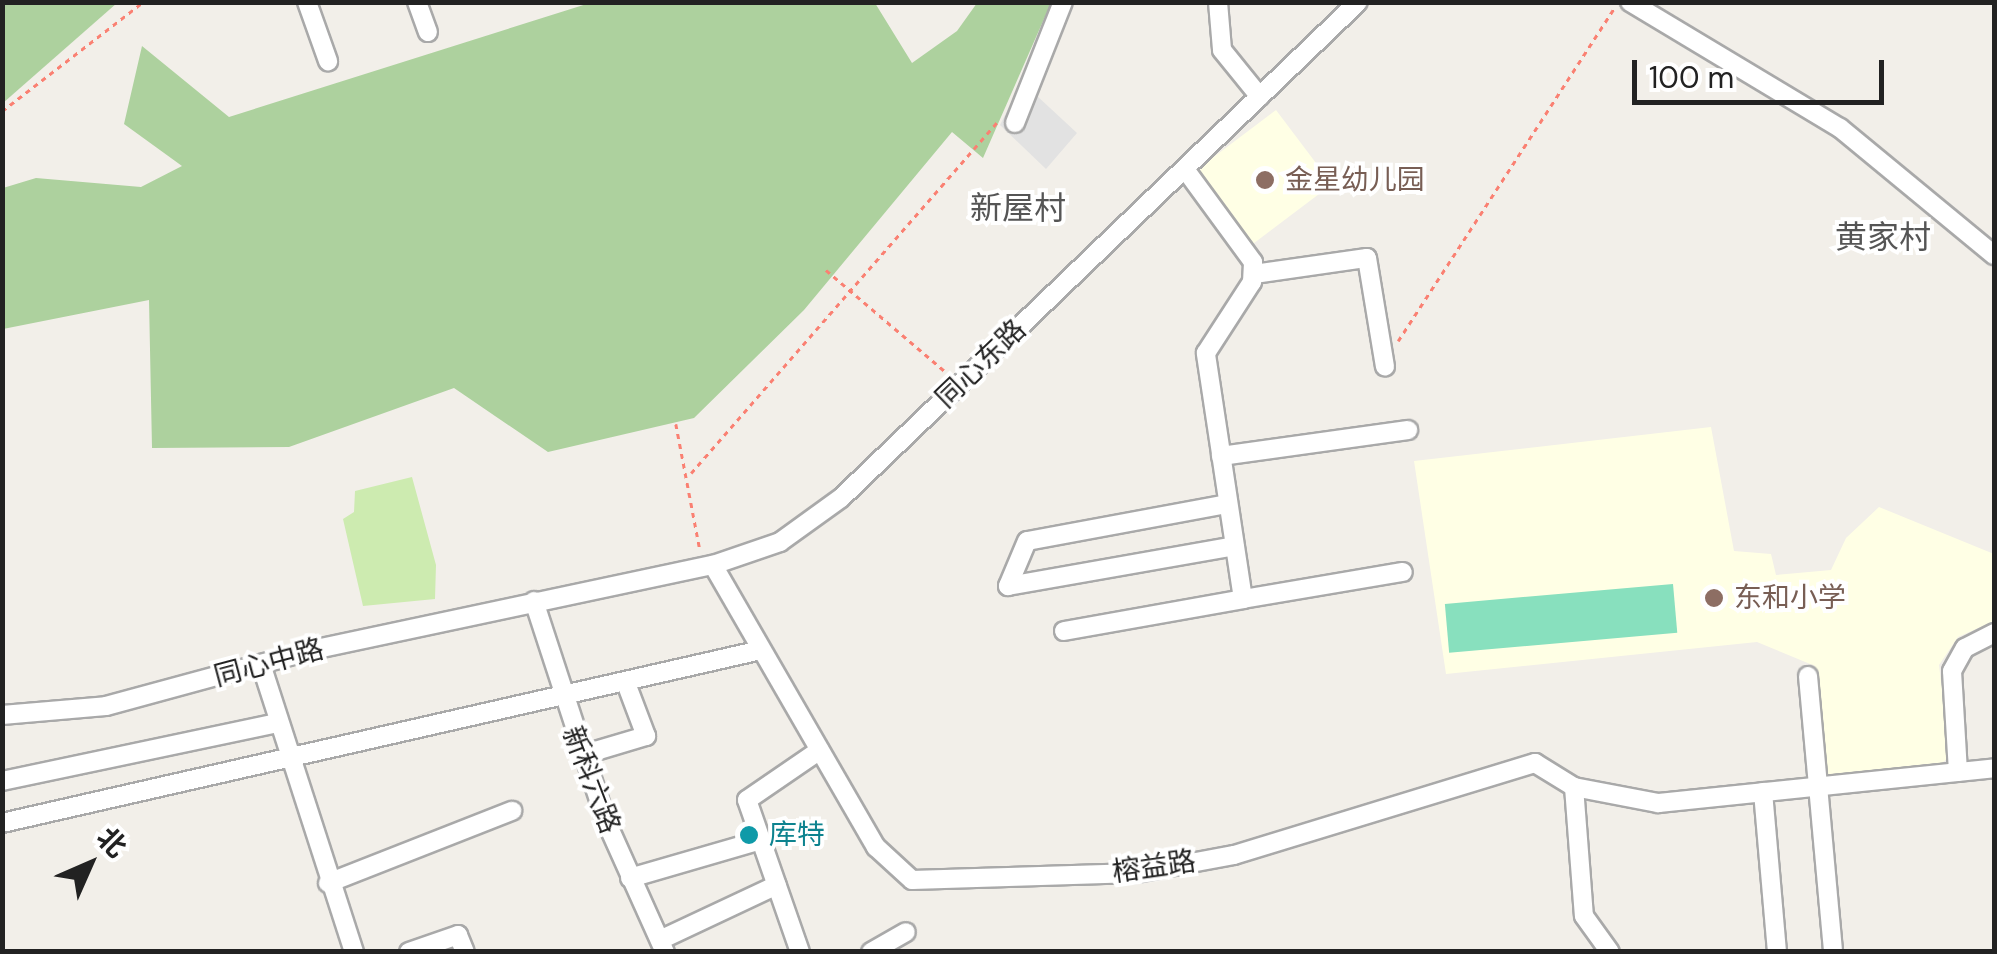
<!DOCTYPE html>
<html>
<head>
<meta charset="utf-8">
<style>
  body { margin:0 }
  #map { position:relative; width:1997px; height:954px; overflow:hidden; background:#f2efe9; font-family:"DM Sans","Noto Sans SC",sans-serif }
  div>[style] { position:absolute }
  .education>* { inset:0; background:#ffffe5; transform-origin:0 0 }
  .grass>* { inset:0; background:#cdebb0 }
  .forest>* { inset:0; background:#add19e }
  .pitch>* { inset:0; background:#88e0be; transform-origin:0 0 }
  .parking>* { inset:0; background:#e2e2e2 }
  .path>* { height:2.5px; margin-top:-1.25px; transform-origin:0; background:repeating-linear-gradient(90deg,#fa8072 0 5px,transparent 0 10px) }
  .roads { filter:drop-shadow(2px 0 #a9a9a9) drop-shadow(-2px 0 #a9a9a9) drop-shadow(0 2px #a9a9a9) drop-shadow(0 -2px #a9a9a9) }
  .minor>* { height:18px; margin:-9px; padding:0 9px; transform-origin:9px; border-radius:9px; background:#fff }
  .dots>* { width:28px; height:28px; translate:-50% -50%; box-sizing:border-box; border:5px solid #fff; border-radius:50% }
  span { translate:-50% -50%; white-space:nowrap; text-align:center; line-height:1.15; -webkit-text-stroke:8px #fff; paint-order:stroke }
  .education-label { font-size:28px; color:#785e54 }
  .left { translate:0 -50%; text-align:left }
  .street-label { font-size:28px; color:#222 }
  .culture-label { font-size:28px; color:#0d838f }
  .quarter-label { font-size:32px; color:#555 }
  .frame { position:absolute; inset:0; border:5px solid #222; pointer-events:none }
  .north { position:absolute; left:40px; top:814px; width:100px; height:100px; -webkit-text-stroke:8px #fff; paint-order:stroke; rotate:45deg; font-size:28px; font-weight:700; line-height:40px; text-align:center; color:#222 }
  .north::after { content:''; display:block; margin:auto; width:35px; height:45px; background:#222; clip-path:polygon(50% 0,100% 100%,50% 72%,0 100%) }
  .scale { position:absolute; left:1632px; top:60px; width:252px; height:45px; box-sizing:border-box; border:5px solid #222; border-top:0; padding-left:12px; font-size:30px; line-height:35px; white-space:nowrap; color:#222; -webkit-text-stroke:8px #fff; paint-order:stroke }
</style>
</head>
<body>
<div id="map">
  <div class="education">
    <i style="left:1276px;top:110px;width:93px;height:102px;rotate:53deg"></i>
    <i style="clip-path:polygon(1711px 427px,1734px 551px,1771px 554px,1776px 575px,1831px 570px,1846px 538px,1879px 507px,1994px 554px,1994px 621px,1958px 637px,1939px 665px,1950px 756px,1941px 764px,1825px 775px,1815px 666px,1757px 642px,1446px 674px,1414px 461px)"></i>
  </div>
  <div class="grass">
    <i style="clip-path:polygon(412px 477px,436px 565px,435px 599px,363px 606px,343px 519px,354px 512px,355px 491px)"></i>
  </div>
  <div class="forest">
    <i style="clip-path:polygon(3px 2px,117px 2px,117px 3px,3px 103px)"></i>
    <i style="clip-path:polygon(593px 2px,875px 3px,912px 63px,957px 31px,977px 3px,1051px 3px,983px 158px,952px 132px,804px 310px,694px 418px,548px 452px,454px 388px,289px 447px,152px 448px,149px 300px,3px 329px,3px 188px,36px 178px,141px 187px,182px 166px,124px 124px,142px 46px,229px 117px)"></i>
  </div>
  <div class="pitch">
    <i style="left:1673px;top:584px;width:49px;height:229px;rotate:85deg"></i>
  </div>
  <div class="parking">
    <i style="clip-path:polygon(1036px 95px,1077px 133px,1046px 169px,1000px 125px,1009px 107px,1023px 110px)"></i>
  </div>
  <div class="path">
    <i style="left:2px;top:111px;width:178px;rotate:-37.7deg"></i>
    <i style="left:826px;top:270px;width:159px;rotate:40.4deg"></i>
    <i style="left:1398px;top:341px;width:397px;rotate:-57deg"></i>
    <i style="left:676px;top:424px;width:128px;rotate:79.2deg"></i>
    <i style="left:691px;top:473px;width:467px;rotate:-48.9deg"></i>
  </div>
  <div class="roads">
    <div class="minor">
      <i style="left:307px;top:2px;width:63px;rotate:70.4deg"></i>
      <i style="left:417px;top:2px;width:32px;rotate:70deg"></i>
      <i style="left:1218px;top:2px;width:48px;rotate:85.2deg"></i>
      <i style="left:1222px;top:50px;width:60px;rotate:51deg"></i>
      <i style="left:1630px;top:2px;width:245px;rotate:31deg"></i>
      <i style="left:1840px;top:128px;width:200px;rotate:39.5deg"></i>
      <i style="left:1015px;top:123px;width:130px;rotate:-68.4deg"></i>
      <i style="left:1254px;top:274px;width:114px;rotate:-8.1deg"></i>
      <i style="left:1367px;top:258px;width:110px;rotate:80.6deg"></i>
      <i style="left:1221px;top:456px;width:189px;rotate:-7.9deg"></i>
      <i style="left:1227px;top:504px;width:203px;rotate:169.5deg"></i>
      <i style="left:1027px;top:541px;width:49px;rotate:112.9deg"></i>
      <i style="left:1008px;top:586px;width:230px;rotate:-10deg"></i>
      <i style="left:713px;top:565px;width:326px;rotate:60deg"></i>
      <i style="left:876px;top:847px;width:49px;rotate:42.5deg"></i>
      <i style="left:912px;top:880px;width:225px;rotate:-1.8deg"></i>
      <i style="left:1137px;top:873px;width:99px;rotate:-10.5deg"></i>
      <i style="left:1234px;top:855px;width:315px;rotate:-17deg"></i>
      <i style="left:1535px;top:763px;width:46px;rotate:31.6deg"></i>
      <i style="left:1574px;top:787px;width:129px;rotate:85.6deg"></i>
      <i style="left:1584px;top:916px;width:44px;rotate:54.2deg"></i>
      <i style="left:1243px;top:599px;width:162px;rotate:-9.6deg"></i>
      <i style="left:534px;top:601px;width:231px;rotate:71.9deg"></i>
      <i style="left:606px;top:821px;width:144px;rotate:65.8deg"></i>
      <i style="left:1064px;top:631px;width:182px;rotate:-10.1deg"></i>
      <i style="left:1243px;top:599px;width:249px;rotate:-98.6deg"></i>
      <i style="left:1206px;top:353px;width:85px;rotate:-57.1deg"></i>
      <i style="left:1252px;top:282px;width:20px;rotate:-87deg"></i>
      <i style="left:1253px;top:262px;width:115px;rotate:-126.2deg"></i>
      <i style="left:261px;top:664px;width:303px;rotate:72.1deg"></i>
      <i style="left:1808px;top:676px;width:277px;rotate:84.8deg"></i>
      <i style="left:2px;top:715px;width:104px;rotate:-4.9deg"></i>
      <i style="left:106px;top:706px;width:213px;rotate:-15.2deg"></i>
      <i style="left:312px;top:650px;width:410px;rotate:-12deg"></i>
      <i style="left:713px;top:565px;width:71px;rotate:-18.9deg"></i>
      <i style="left:780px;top:542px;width:75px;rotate:-35.8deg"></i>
      <i style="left:841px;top:498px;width:716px;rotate:-43.81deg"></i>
      <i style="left:582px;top:755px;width:67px;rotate:-16.5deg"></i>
      <i style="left:646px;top:736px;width:57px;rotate:-110.7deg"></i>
      <i style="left:1958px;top:772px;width:101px;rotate:-93.4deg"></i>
      <i style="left:1952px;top:671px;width:26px;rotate:-61deg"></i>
      <i style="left:1965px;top:648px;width:33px;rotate:-27deg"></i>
      <i style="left:2px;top:781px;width:282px;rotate:-11.9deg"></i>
      <i style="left:1574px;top:787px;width:86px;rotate:10.8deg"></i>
      <i style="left:1658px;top:803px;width:338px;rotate:-5.9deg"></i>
      <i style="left:1763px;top:792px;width:161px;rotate:85deg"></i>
      <i style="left:2px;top:823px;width:778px;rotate:-12.84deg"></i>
      <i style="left:630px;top:878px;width:136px;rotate:-16.2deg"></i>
      <i style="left:328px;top:883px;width:198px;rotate:-21.4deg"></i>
      <i style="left:660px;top:940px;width:129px;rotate:-25.2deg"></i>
      <i style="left:409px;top:952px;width:52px;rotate:-19.1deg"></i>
      <i style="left:458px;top:935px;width:18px;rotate:68deg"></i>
      <i style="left:800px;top:952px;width:161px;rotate:-109.2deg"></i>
      <i style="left:747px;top:800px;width:88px;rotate:-34.4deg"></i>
      <i style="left:871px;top:952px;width:40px;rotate:-29.7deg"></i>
    </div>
  </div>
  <div class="dots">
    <i style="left:1265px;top:180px;background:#8d6e63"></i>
    <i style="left:1714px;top:598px;background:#8d6e63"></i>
    <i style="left:749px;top:835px;background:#0f9aa8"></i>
  </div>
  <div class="education-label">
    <span class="left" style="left:1285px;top:180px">金星幼儿园</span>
    <span class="left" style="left:1734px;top:598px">东和小学</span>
  </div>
  <div class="street-label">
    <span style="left:981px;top:364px;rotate:-44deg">同心东路</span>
    <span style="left:269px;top:663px;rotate:-15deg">同心中路</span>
    <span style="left:591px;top:780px;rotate:69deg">新科六路</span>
    <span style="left:1154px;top:867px;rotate:-8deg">榕益路</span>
  </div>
  <div class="culture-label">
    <span class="left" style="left:769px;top:835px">库特</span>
  </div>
  <div class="quarter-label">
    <span style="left:1018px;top:208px">新屋村</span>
    <span style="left:1883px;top:237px">黄家村</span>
  </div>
  <div class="frame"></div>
  <div class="north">北</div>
  <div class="scale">100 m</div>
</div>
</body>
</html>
